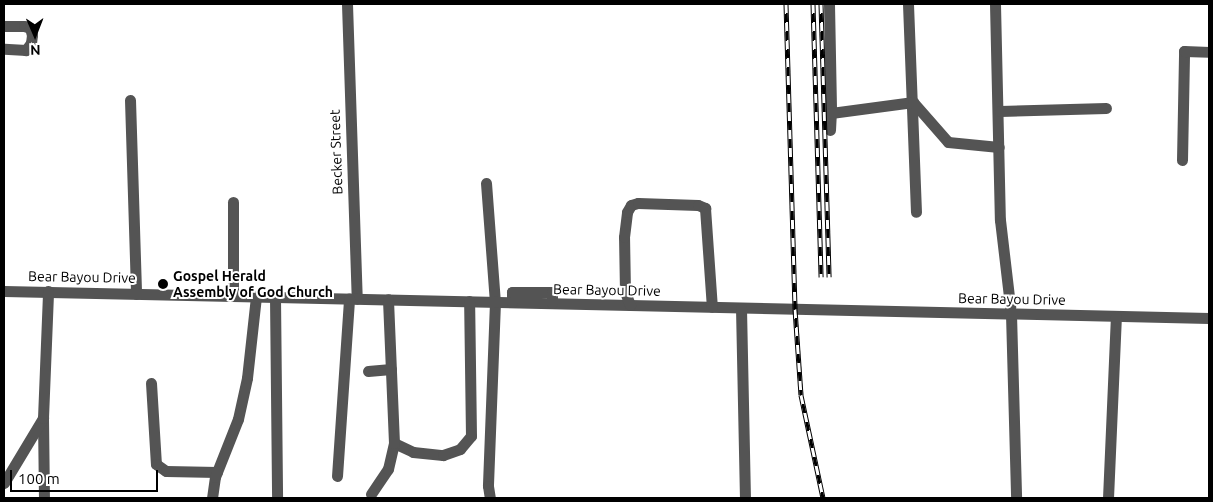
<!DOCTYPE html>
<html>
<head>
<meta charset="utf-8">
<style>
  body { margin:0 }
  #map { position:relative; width:1213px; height:502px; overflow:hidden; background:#fff; font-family:Ubuntu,sans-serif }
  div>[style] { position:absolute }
  .minor>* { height:11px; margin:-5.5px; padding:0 5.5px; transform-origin:5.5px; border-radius:5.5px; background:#545454 }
  .rail>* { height:5px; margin-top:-2.5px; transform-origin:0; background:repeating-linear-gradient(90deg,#fff 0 9px,#000 0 18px); box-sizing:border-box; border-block:1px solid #000 }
  .dots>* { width:14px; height:14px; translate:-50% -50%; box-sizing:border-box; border:2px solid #fff; border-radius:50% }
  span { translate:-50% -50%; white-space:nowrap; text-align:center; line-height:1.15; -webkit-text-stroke:4px #fff; paint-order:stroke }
  .street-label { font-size:14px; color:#000 }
  .poi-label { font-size:14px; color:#000; font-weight:700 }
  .left { translate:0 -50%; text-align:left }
  .frame { position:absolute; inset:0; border:5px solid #000; pointer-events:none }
  .north { position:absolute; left:10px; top:10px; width:50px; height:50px; -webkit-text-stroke:4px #fff; paint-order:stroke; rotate:179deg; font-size:14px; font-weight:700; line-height:20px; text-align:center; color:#000 }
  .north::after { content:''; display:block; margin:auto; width:18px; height:22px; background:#000; clip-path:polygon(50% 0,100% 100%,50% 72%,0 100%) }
  .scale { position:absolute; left:10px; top:470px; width:148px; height:22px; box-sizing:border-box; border:2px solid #000; border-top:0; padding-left:6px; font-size:15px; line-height:18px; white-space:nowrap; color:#000; -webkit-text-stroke:4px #fff; paint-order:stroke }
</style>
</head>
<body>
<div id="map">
  <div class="minor">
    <i style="left:347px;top:4px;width:295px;rotate:88.1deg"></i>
    <i style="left:829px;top:4px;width:109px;rotate:88.9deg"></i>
    <i style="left:908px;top:4px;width:208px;rotate:87.8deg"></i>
    <i style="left:995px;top:4px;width:216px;rotate:88.7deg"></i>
    <i style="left:1000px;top:220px;width:95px;rotate:83.3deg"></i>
    <i style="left:1011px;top:314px;width:184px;rotate:88.4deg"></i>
    <i style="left:4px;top:26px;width:20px"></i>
    <i style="left:24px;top:26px;width:6px;rotate:18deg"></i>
    <i style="left:30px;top:28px;width:7px;rotate:74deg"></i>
    <i style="left:32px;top:35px;width:8px;rotate:97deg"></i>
    <i style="left:31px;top:43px;width:9px;rotate:126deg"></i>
    <i style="left:26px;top:50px;width:22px;rotate:-177deg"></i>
    <i style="left:130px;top:100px;width:194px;rotate:88.2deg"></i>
    <i style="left:1000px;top:111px;width:106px;rotate:-1.6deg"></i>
    <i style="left:830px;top:130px;width:17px;rotate:-87deg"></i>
    <i style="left:831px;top:113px;width:83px;rotate:-7.6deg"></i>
    <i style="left:913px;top:102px;width:53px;rotate:48.8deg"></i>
    <i style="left:948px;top:142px;width:51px;rotate:5.6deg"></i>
    <i style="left:1182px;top:160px;width:109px;rotate:-88.9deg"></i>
    <i style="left:1184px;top:51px;width:25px;rotate:2deg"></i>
    <i style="left:486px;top:183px;width:119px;rotate:85.7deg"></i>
    <i style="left:495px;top:302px;width:184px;rotate:92.2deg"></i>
    <i style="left:488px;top:486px;width:12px;rotate:81deg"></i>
    <i style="left:4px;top:291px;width:1205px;rotate:1.28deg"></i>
    <i style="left:233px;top:296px;width:94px;rotate:-90deg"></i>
    <i style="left:275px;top:297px;width:201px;rotate:89.4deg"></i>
    <i style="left:512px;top:302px;width:10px;rotate:-90deg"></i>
    <i style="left:512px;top:292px;width:40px"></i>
    <i style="left:552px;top:292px;width:11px;rotate:90deg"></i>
    <i style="left:630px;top:305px;width:14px;rotate:-111deg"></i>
    <i style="left:625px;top:292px;width:55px;rotate:-91deg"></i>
    <i style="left:624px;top:237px;width:25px;rotate:-83deg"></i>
    <i style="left:627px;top:212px;width:8px;rotate:-60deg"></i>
    <i style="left:631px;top:205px;width:7px;rotate:-16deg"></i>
    <i style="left:638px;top:203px;width:60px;rotate:1.9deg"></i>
    <i style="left:698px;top:205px;width:8px;rotate:23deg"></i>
    <i style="left:705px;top:208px;width:99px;rotate:86deg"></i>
    <i style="left:741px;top:308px;width:190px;rotate:88.8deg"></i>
    <i style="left:368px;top:371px;width:23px;rotate:-5deg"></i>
    <i style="left:151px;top:383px;width:81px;rotate:86.5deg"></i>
    <i style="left:156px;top:464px;width:12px;rotate:35deg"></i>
    <i style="left:166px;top:471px;width:51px;rotate:1.1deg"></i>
    <i style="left:43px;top:418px;width:80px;rotate:89.3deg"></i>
    <i style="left:394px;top:443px;width:21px;rotate:25deg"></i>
    <i style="left:413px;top:452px;width:30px;rotate:6deg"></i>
    <i style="left:443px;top:455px;width:18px;rotate:-19deg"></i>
    <i style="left:460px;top:449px;width:17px;rotate:-50deg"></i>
    <i style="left:471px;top:436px;width:135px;rotate:-90.8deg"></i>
    <i style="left:337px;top:476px;width:178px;rotate:-86.1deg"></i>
    <i style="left:4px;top:483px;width:76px;rotate:-59deg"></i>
    <i style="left:43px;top:418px;width:127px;rotate:-87.7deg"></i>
    <i style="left:371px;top:494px;width:30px;rotate:-56deg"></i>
    <i style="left:388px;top:469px;width:27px;rotate:-77deg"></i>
    <i style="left:394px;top:443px;width:144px;rotate:-92.4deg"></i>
    <i style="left:212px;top:498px;width:21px;rotate:-82deg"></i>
    <i style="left:215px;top:477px;width:62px;rotate:-68.4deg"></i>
    <i style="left:238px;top:419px;width:42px;rotate:-77.6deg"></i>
    <i style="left:247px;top:378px;width:82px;rotate:-83.7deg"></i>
    <i style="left:1108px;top:498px;width:182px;rotate:-87.5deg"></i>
  </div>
  <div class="rail">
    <i style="left:786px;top:4px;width:305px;rotate:88.3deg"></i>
    <i style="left:795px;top:309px;width:86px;rotate:86deg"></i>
    <i style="left:801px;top:395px;width:105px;rotate:77.9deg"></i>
    <i style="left:813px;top:4px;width:273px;rotate:88.3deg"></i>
    <i style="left:821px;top:4px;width:273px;rotate:88.3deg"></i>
  </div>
  <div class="dots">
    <i style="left:163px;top:284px;background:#000"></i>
  </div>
  <div class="street-label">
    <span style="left:336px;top:152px;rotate:-92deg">Becker Street</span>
    <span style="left:82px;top:277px;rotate:1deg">Bear Bayou Drive</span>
    <span style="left:607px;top:290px;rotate:1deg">Bear Bayou Drive</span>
    <span style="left:1012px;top:299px;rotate:1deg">Bear Bayou Drive</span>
  </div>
  <div class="poi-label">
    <span class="left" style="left:173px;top:284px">Gospel Herald<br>Assembly of God Church</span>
  </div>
  <div class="frame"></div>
  <div class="north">N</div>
  <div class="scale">100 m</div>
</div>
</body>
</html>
